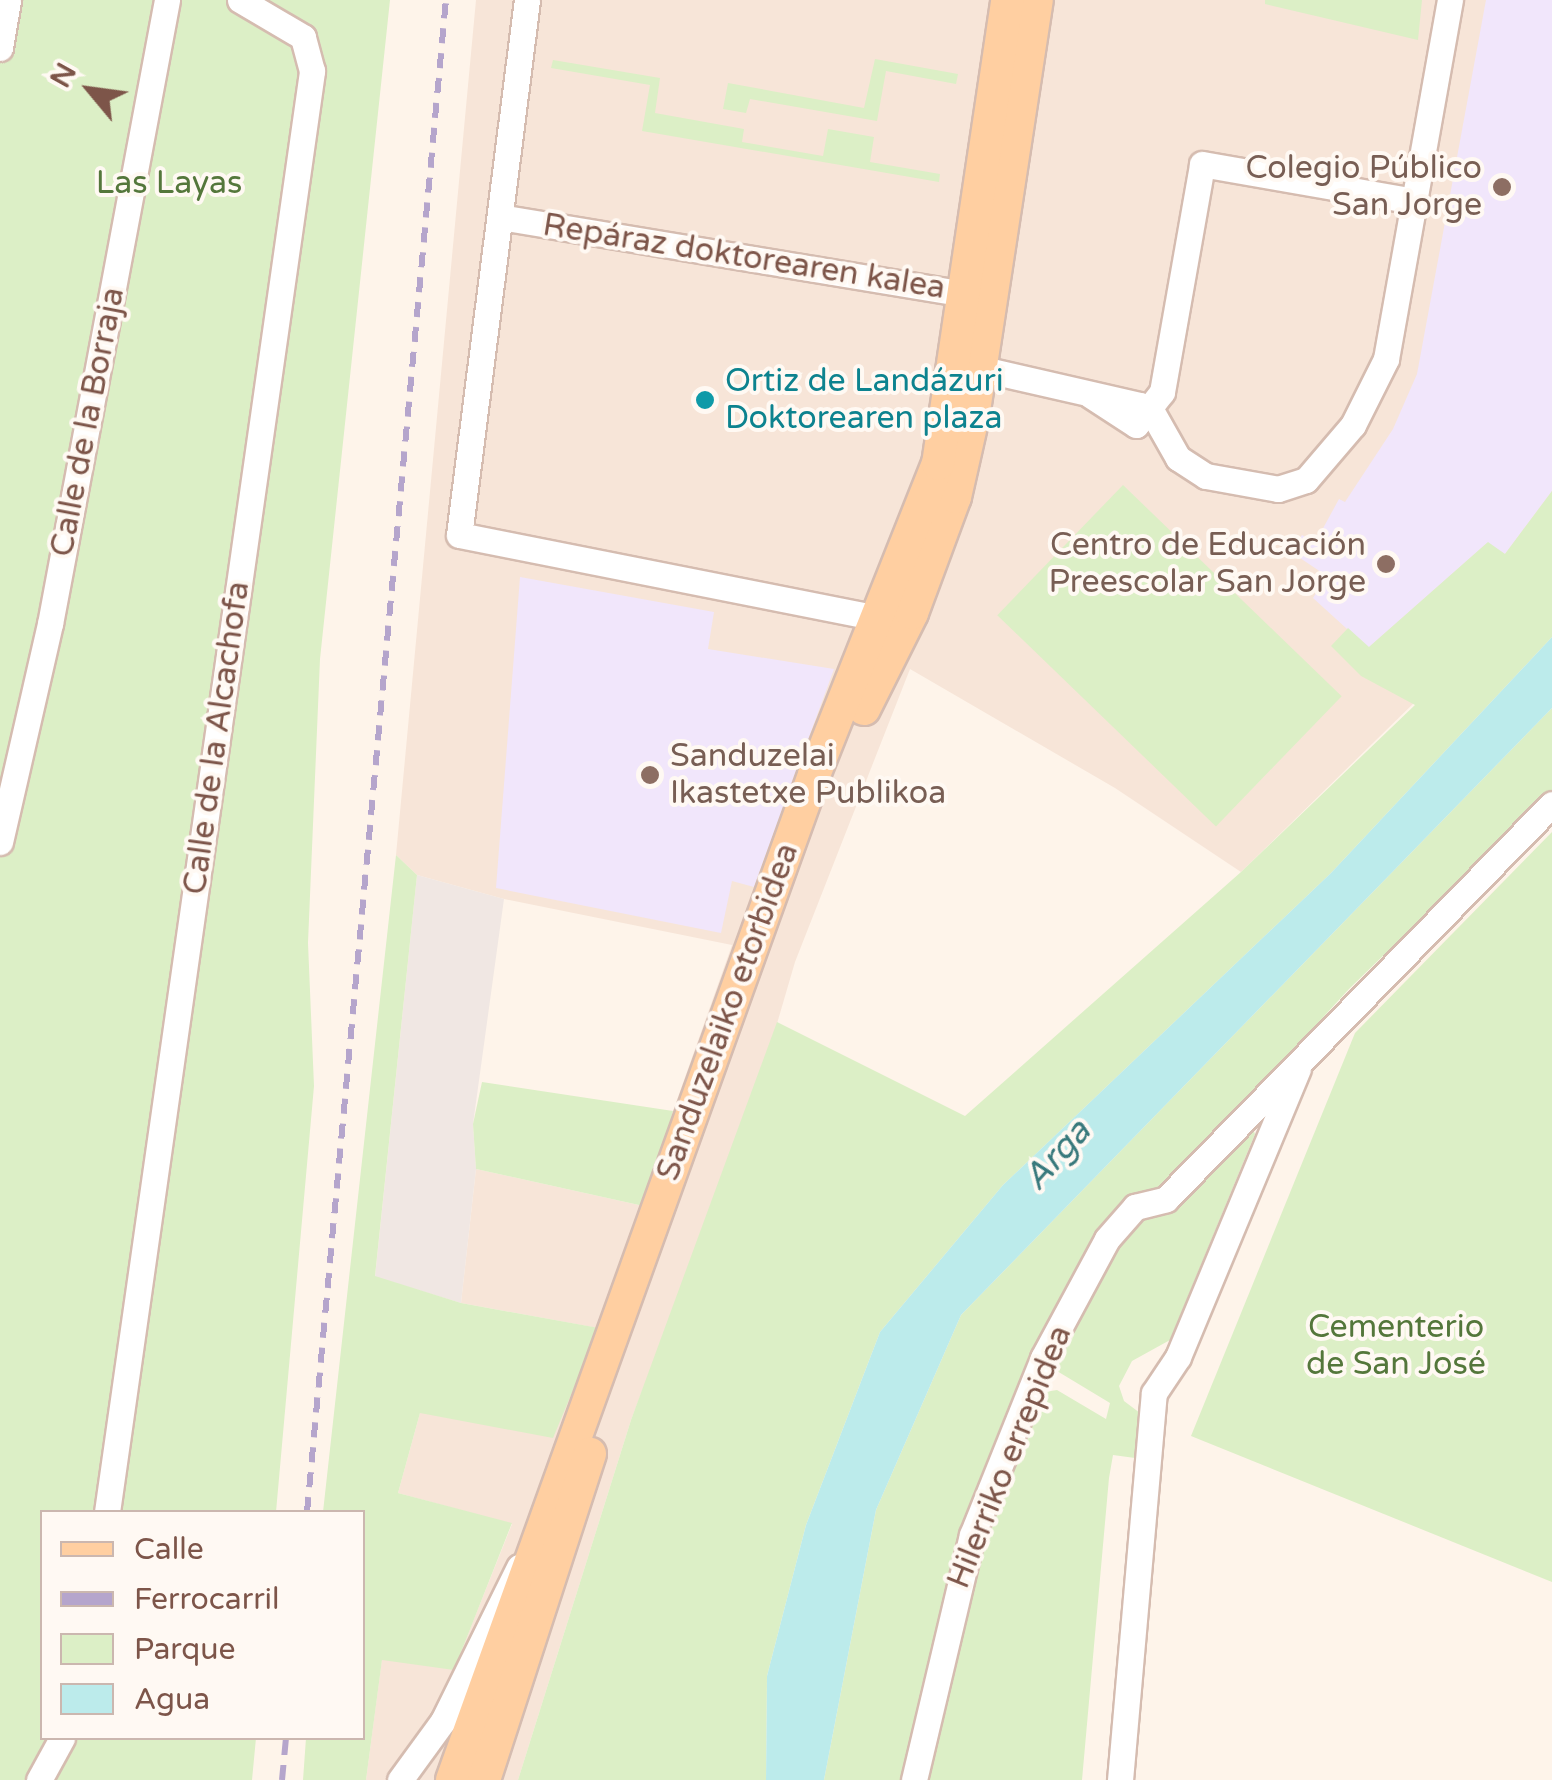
<!DOCTYPE html>
<html>
<head>
<meta charset="utf-8">
<style>
  body { margin:0 }
  #map { position:relative; width:1552px; height:1780px; overflow:hidden; background:#fef4ea; font-family:"Varela Round",sans-serif }
  div>[style] { position:absolute }
  .residential>* { inset:0; background:#f7e5d8 }
  .industrial>* { inset:0; background:#f0e7e3 }
  .education>* { inset:0; background:#f1e6fb }
  .green>* { inset:0; background:#dcefc6; transform-origin:0 0 }
  .water>* { inset:0; background:#bcebeb }
  .roads { filter:drop-shadow(2px 0 #d5bcb0) drop-shadow(-2px 0 #d5bcb0) drop-shadow(0 2px #d5bcb0) drop-shadow(0 -2px #d5bcb0) }
  .minor>* { height:25px; margin:-12.5px; padding:0 12.5px; transform-origin:12.5px; border-radius:12.5px; background:#fff }
  .major>* { height:32px; margin:-16px; padding:0 16px; transform-origin:16px; border-radius:16px; background:#ffcfa1 }
  .rail>* { height:6px; margin-top:-3px; transform-origin:0; background:repeating-linear-gradient(90deg,#b5a5cc 0 15px,transparent 0 25px) }
  .dots>* { width:28px; height:28px; translate:-50% -50%; box-sizing:border-box; border:5px solid #fff9f3; border-radius:50% }
  span { translate:-50% -50%; white-space:nowrap; text-align:center; line-height:1.15; -webkit-text-stroke:8px #fff9f3; paint-order:stroke }
  .education-label { font-size:32px; color:#785e54 }
  .right { translate:-100% -50%; text-align:right }
  .left { translate:0 -50%; text-align:left }
  .park-label { font-size:32px; color:#54773b }
  .street-label { font-size:32px; color:#7d5549 }
  .culture-label { font-size:32px; color:#0d838f }
  .water-label { font-size:35px; color:#38797c; font-style:italic }
  .legend { position:absolute; left:40px; top:1510px; width:325px; height:230px; box-sizing:border-box; background:#fff9f3; border:2px solid #cbb7af; margin:0; padding:12px 18px; list-style:none; font-size:30px; color:#7d5549 }
  .legend li { display:flex; align-items:center; gap:20px; height:50px }
  .legend b { width:50px; border:2px solid #cbb7af }
  .north { position:absolute; left:40px; top:40px; width:100px; height:100px; -webkit-text-stroke:8px #fff9f3; paint-order:stroke; rotate:299deg; font-size:28px; font-weight:700; line-height:40px; text-align:center; color:#7d5549 }
  .north::after { content:''; display:block; margin:auto; width:35px; height:45px; background:#7d5549; clip-path:polygon(50% 0,100% 100%,50% 72%,0 100%) }
</style>
</head>
<body>
<div id="map">
  <div class="residential">
    <i style="clip-path:polygon(476px 0,1552px 0,1552px 568px,1241px 872px,1115px 788px,910px 669px,795px 962px,757px 1092px,631px 1420px,518px 1780px,366px 1780px,382px 1659px,454px 1669px,512px 1524px,398px 1493px,420px 1413px,598px 1328px,461px 1303px,476px 1169px,648px 1207px,673px 1111px,732px 945px,504px 899px,417px 875px,396px 855px)"></i>
  </div>
  <div class="industrial">
    <i style="clip-path:polygon(417px 875px,504px 899px,473px 1124px,476px 1169px,461px 1303px,375px 1277px)"></i>
  </div>
  <div class="education">
    <i style="clip-path:polygon(1486px 0,1552px 0,1552px 491px,1505px 554px,1487px 543px,1368px 648px,1313px 598px,1327px 576px,1291px 552px,1302px 535px,1315px 543px,1339px 499px,1345px 502px,1393px 429px,1417px 374px)"></i>
    <i style="clip-path:polygon(520px 577px,714px 612px,708px 649px,834px 669px,754px 887px,732px 881px,721px 933px,496px 888px)"></i>
  </div>
  <div class="green">
    <i style="clip-path:polygon(0 0,390px 0,320px 659px,308px 943px,314px 1086px,276px 1512px,42px 1512px,42px 1738px,256px 1738px,252px 1780px,0 1780px)"></i>
    <i style="clip-path:polygon(1265px 0,1422px 0,1418px 40px,1265px 4px)"></i>
    <i style="clip-path:polygon(875px 59px,958px 74px,956px 84px,886px 71px,877px 121px,750px 99px,746px 113px,723px 109px,728px 83px,864px 108px)"></i>
    <i style="clip-path:polygon(553px 60px,660px 78px,655px 113px,744px 129px,742px 142px,823px 156px,828px 129px,874px 137px,870px 162px,940px 174px,939px 182px,642px 131px,650px 85px,551px 68px)"></i>
    <i style="left:1123px;top:485px;width:304px;height:181px;rotate:44deg"></i>
    <i style="clip-path:polygon(1552px 491px,1552px 637px,1331px 873px,1003px 1185px,880px 1332px,806px 1525px,767px 1676px,766px 1780px,518px 1780px,631px 1420px,777px 1022px,965px 1116px,1241px 872px,1415px 705px,1361px 676px,1331px 646px,1348px 628px,1369px 647px,1488px 542px,1505px 554px)"></i>
    <i style="clip-path:polygon(1552px 708px,1552px 791px,1349px 989px,1161px 1194px,1120px 1208px,1084px 1265px,1032px 1372px,973px 1522px,981px 1536px,1038px 1393px,1057px 1390px,1106px 1419px,1110px 1403px,1052px 1368px,1052px 1361px,1124px 1225px,1167px 1206px,1251px 1125px,1255px 1134px,1170px 1340px,1132px 1361px,1119px 1386px,1124px 1401px,1140px 1413px,1135px 1458px,1113px 1455px,1109px 1478px,1082px 1780px,824px 1780px,876px 1510px,961px 1315px)"></i>
    <i style="clip-path:polygon(1552px 832px,1552px 1582px,1191px 1436px,1355px 1033px)"></i>
    <i style="clip-path:polygon(396px 855px,417px 875px,375px 1276px,461px 1303px,599px 1328px,553px 1438px,420px 1413px,398px 1493px,512px 1523px,454px 1670px,382px 1660px,366px 1780px,303px 1780px,306px 1738px,362px 1738px,362px 1512px,323px 1512px)"></i>
    <i style="clip-path:polygon(482px 1082px,673px 1111px,648px 1207px,476px 1169px,473px 1124px)"></i>
  </div>
  <div class="water">
    <i style="clip-path:polygon(1552px 637px,1552px 708px,961px 1315px,876px 1510px,824px 1780px,766px 1780px,767px 1676px,806px 1525px,880px 1332px,1003px 1185px,1331px 873px)"></i>
  </div>
  <div class="roads">
    <div class="minor">
      <i style="left:527px;top:0;width:539px;rotate:97.24deg"></i>
      <i style="left:459px;top:535px;width:429px;rotate:11.2deg"></i>
      <i style="left:0;top:48px;width:49px;rotate:-80.5deg"></i>
      <i style="left:500px;top:217px;width:485px;rotate:9.4deg"></i>
      <i style="left:965px;top:365px;width:180px;rotate:12.9deg"></i>
      <i style="left:1140px;top:405px;width:14px;rotate:30deg"></i>
      <i style="left:1152px;top:412px;width:53px;rotate:60.5deg"></i>
      <i style="left:1178px;top:458px;width:33px;rotate:33deg"></i>
      <i style="left:1206px;top:476px;width:73px;rotate:10.2deg"></i>
      <i style="left:1278px;top:489px;width:29px;rotate:-18deg"></i>
      <i style="left:1306px;top:480px;width:72px;rotate:-49.5deg"></i>
      <i style="left:1353px;top:425px;width:74px;rotate:-63.4deg"></i>
      <i style="left:1386px;top:359px;width:365px;rotate:-79.9deg"></i>
      <i style="left:1090px;top:395px;width:55px;rotate:33.1deg"></i>
      <i style="left:1136px;top:425px;width:42px;rotate:-51.8deg"></i>
      <i style="left:1162px;top:392px;width:231px;rotate:-80deg"></i>
      <i style="left:1202px;top:164px;width:215px;rotate:9.9deg"></i>
      <i style="left:0;top:842px;width:224px;rotate:-77.1deg"></i>
      <i style="left:50px;top:624px;width:635px;rotate:-79.38deg"></i>
      <i style="left:107px;top:1512px;width:1456px;rotate:-81.9deg"></i>
      <i style="left:312px;top:71px;width:35px;rotate:-105deg"></i>
      <i style="left:303px;top:37px;width:73px;rotate:-149.6deg"></i>
      <i style="left:39px;top:1780px;width:48px;rotate:-61.3deg"></i>
      <i style="left:400px;top:1780px;width:73px;rotate:-53.9deg"></i>
      <i style="left:443px;top:1721px;width:172px;rotate:-63.7deg"></i>
      <i style="left:914px;top:1780px;width:252px;rotate:-76.7deg"></i>
      <i style="left:972px;top:1535px;width:191px;rotate:-68.1deg"></i>
      <i style="left:1043px;top:1358px;width:135px;rotate:-61.7deg"></i>
      <i style="left:1107px;top:1239px;width:43px;rotate:-48.8deg"></i>
      <i style="left:1135px;top:1207px;width:32px;rotate:-14deg"></i>
      <i style="left:1166px;top:1199px;width:552px;rotate:-45.66deg"></i>
      <i style="left:1120px;top:1780px;width:388px;rotate:-85deg"></i>
      <i style="left:1154px;top:1393px;width:43px;rotate:-56.3deg"></i>
      <i style="left:1178px;top:1357px;width:312px;rotate:-67.4deg"></i>
    </div>
    <div class="major">
      <i style="left:864px;top:709px;width:107px;rotate:-63.4deg"></i>
      <i style="left:912px;top:613px;width:124px;rotate:-69.7deg"></i>
      <i style="left:955px;top:497px;width:82px;rotate:-77.3deg"></i>
      <i style="left:973px;top:417px;width:422px;rotate:-81.3deg"></i>
      <i style="left:452px;top:1780px;width:1068px;rotate:-70.19deg"></i>
      <i style="left:814px;top:775px;width:335px;rotate:-68.3deg"></i>
      <i style="left:938px;top:464px;width:469px;rotate:-81.5deg"></i>
      <i style="left:484px;top:1780px;width:343px;rotate:-72deg"></i>
    </div>
  </div>
  <div class="rail">
    <i style="left:307px;top:1512px;width:1518px;rotate:-84.75deg"></i>
    <i style="left:282px;top:1780px;width:42px;rotate:-84.6deg"></i>
  </div>
  <div class="dots">
    <i style="left:1502px;top:187px;background:#8d6e63"></i>
    <i style="left:705px;top:400px;background:#0f9aa8"></i>
    <i style="left:1386px;top:564px;background:#8d6e63"></i>
    <i style="left:650px;top:775px;background:#8d6e63"></i>
  </div>
  <div class="education-label">
    <span class="right" style="left:1482px;top:187px">Colegio Público<br>San Jorge</span>
    <span class="right" style="left:1366px;top:564px">Centro de Educación<br>Preescolar San Jorge</span>
    <span class="left" style="left:670px;top:775px">Sanduzelai<br>Ikastetxe Publikoa</span>
  </div>
  <div class="park-label">
    <span style="left:169px;top:183px">Las Layas</span>
    <span style="left:1396px;top:1346px">Cementerio<br>de San José</span>
  </div>
  <div class="street-label">
    <span style="left:744px;top:257px;rotate:9deg">Repáraz doktorearen kalea</span>
    <span style="left:88px;top:422px;rotate:-79deg">Calle de la Borraja</span>
    <span style="left:217px;top:738px;rotate:-82deg">Calle de la Alcachofa</span>
    <span style="left:728px;top:1012px;rotate:-70deg">Sanduzelaiko etorbidea</span>
    <span style="left:1010px;top:1457px;rotate:-68deg">Hilerriko errepidea</span>
  </div>
  <div class="culture-label">
    <span class="left" style="left:725px;top:400px">Ortiz de Landázuri<br>Doktorearen plaza</span>
  </div>
  <div class="water-label">
    <span style="left:1057px;top:1155px;rotate:-48deg">Arga</span>
  </div>
  <ul class="legend">
  <li><b style="height:12px;background:#ffcfa1"></b>Calle</li>
  <li><b style="height:12px;background:#b5a5cc"></b>Ferrocarril</li>
  <li><b style="height:28px;background:#dcefc6"></b>Parque</li>
  <li><b style="height:28px;background:#bcebeb"></b>Agua</li>
  </ul>
  <div class="north">N</div>
</div>
</body>
</html>
